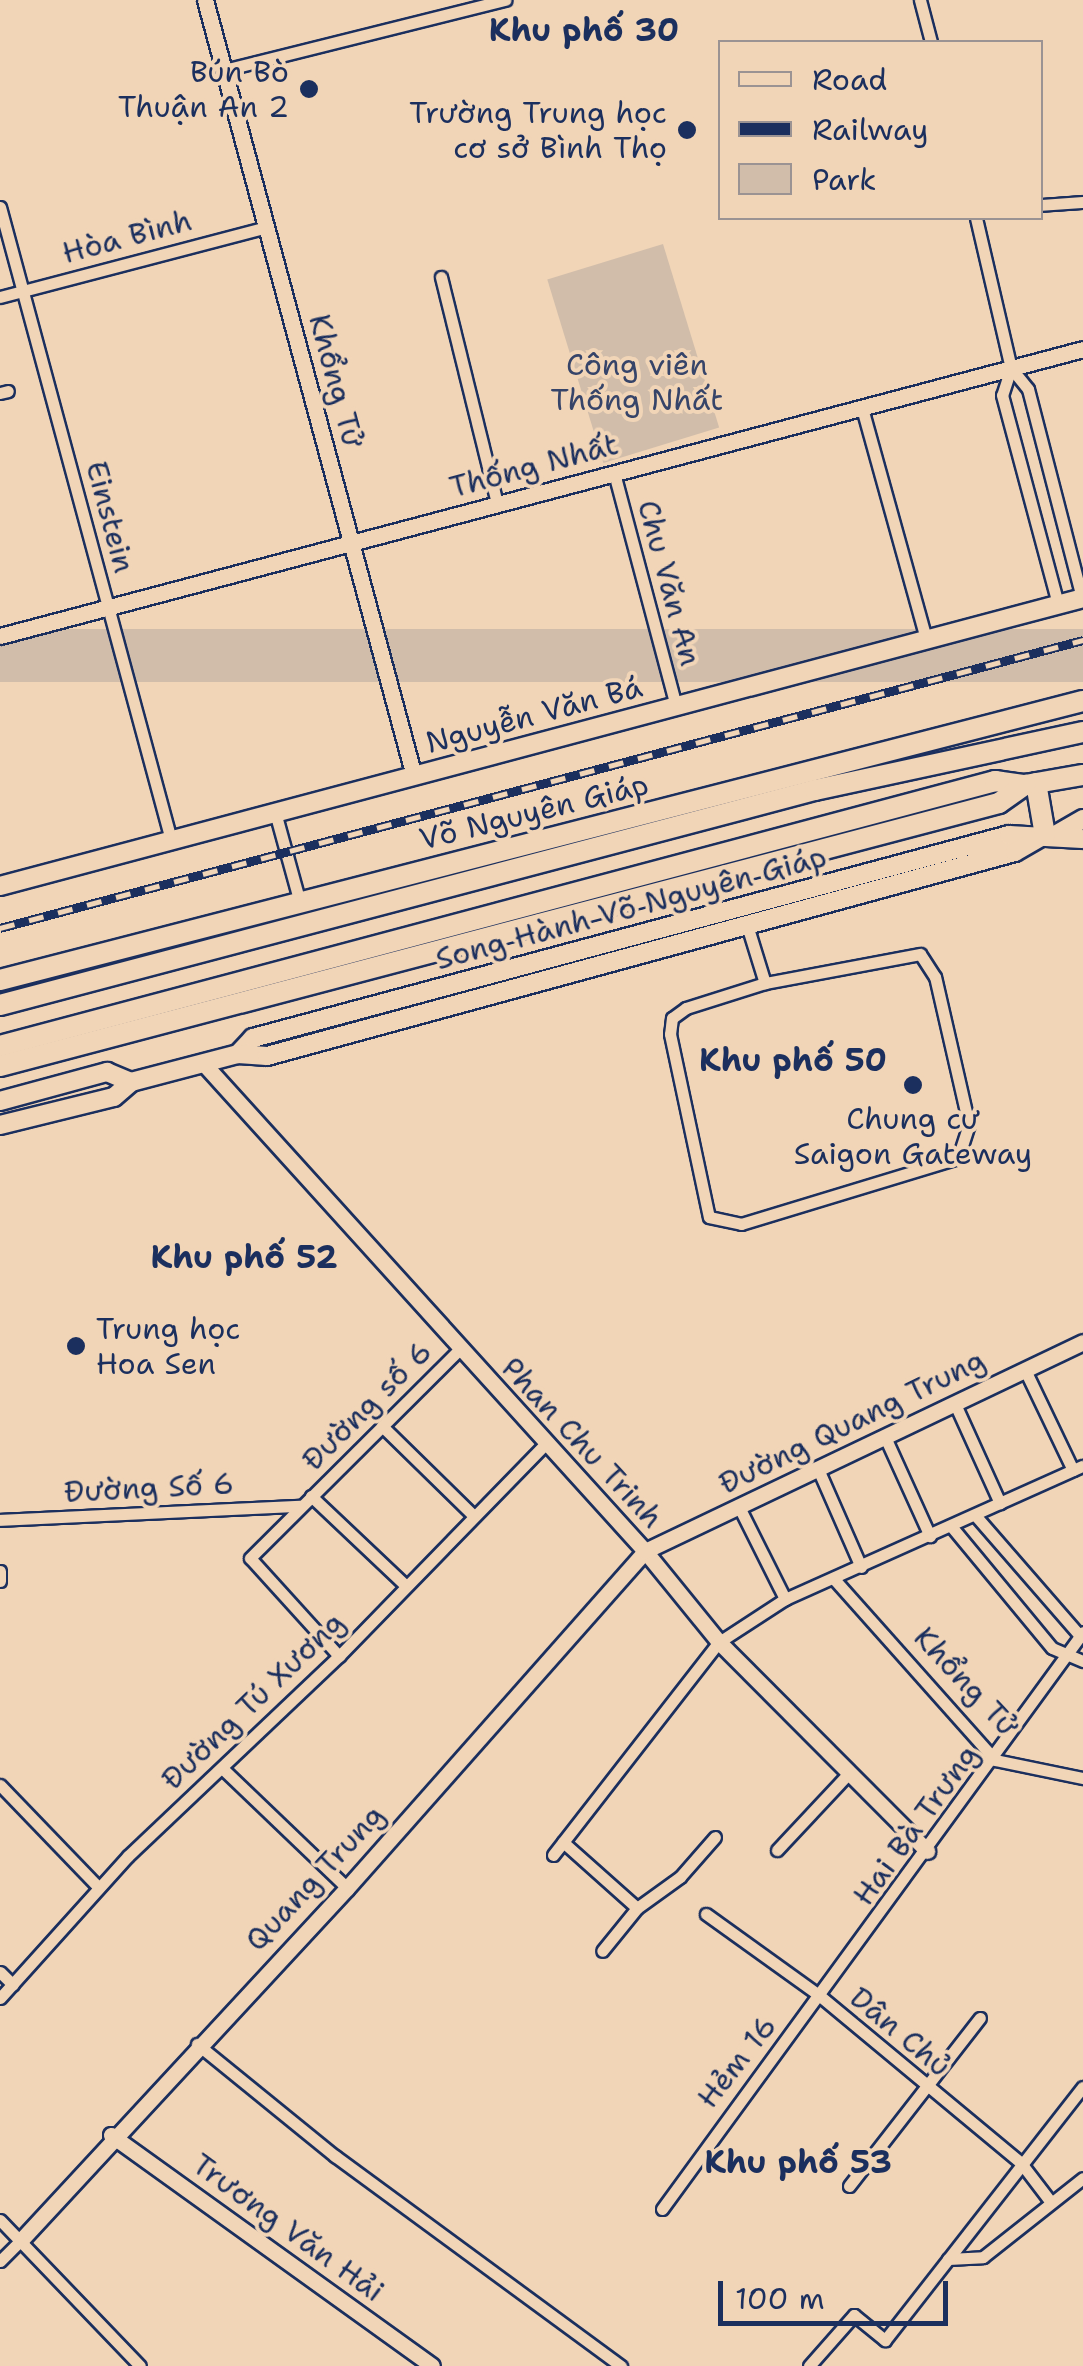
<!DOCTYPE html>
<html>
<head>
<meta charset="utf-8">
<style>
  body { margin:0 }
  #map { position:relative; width:1083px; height:2366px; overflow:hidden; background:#f1d5b7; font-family:"Shantell Sans",sans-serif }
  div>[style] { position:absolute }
  .green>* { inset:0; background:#d1bdaa; transform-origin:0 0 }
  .roads { filter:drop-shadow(2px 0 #1b2f5e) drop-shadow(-2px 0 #1b2f5e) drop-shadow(0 2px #1b2f5e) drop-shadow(0 -2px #1b2f5e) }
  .minor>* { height:11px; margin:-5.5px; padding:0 5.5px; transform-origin:5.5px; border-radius:5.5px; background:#f1d5b7 }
  .tertiary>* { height:15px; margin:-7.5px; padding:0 7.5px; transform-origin:7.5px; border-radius:7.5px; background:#f1d5b7 }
  .secondary>* { height:18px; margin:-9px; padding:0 9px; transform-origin:9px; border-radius:9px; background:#f1d5b7 }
  .trunk>* { height:20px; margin:-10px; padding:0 10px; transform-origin:10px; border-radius:10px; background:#f1d5b7 }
  .rail>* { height:9px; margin-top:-4.5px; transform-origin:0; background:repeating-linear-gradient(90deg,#f1d5b7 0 15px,#1b2f5e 0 30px); box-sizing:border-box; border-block:2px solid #1b2f5e }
  .dots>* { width:28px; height:28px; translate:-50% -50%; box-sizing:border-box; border:5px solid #f1d5b7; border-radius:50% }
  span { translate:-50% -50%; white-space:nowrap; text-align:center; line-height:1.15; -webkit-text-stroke:8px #f1d5b7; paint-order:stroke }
  .poi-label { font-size:30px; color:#1b2f5e }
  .right { translate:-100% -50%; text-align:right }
  .left { translate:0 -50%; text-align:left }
  .street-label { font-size:30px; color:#1b2f5e }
  .park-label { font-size:30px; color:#364469 }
  .neighbourhood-label { font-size:32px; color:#1b2f5e; font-weight:700 }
  .legend { position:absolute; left:718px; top:40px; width:325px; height:180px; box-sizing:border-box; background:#f1d5b7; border:2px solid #9b9393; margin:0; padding:12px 18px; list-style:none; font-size:30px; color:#1b2f5e }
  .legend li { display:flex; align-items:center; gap:20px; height:50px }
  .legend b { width:50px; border:2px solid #9b9393 }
  .scale { position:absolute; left:718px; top:2281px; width:230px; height:45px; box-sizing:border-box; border:5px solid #1b2f5e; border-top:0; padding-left:12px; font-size:30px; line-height:35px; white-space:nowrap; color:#1b2f5e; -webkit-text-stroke:8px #f1d5b7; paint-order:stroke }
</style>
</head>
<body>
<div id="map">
  <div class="green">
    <i style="left:663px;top:244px;width:192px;height:121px;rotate:73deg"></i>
    <i style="left:1083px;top:629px;width:53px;height:1118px;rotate:90deg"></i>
  </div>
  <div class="roads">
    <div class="minor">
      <i style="left:920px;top:0;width:43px;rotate:75.3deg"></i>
      <i style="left:224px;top:70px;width:290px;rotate:-14deg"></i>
      <i style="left:1040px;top:205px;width:43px;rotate:-4deg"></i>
      <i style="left:0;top:207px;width:656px;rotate:74.88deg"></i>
      <i style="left:976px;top:218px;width:154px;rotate:76.9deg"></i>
      <i style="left:1011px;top:368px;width:27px;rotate:51deg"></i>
      <i style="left:1028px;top:389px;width:216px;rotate:75.5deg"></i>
      <i style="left:441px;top:277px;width:234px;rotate:76.1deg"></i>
      <i style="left:0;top:297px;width:275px;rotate:-14.7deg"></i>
      <i style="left:1011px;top:368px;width:28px;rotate:108deg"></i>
      <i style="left:1002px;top:395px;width:216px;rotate:75deg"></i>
      <i style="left:0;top:393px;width:8px;rotate:-14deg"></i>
      <i style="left:862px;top:408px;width:240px;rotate:74.5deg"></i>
      <i style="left:614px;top:473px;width:241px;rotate:75.1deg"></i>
      <i style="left:275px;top:812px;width:94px;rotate:74.6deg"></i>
      <i style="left:747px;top:925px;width:61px;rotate:72.8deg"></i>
      <i style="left:765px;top:983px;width:83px;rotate:162.4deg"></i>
      <i style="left:686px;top:1008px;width:17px;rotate:144deg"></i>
      <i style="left:672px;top:1018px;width:16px;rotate:97deg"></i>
      <i style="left:670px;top:1034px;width:187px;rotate:78deg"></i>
      <i style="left:709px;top:1217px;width:33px;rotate:12deg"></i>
      <i style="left:741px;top:1224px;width:227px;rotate:-16.9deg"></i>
      <i style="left:958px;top:1158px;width:35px;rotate:-72deg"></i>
      <i style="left:969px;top:1125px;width:152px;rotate:-102.9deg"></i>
      <i style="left:935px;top:977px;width:27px;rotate:-123deg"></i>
      <i style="left:920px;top:954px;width:158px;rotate:169.4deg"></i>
      <i style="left:1025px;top:1370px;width:111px;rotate:64.4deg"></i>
      <i style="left:955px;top:1404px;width:109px;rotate:65.6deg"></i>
      <i style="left:382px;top:1426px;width:127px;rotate:44.4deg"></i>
      <i style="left:885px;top:1437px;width:109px;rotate:65.6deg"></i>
      <i style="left:818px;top:1469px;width:107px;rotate:66.3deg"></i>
      <i style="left:311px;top:1496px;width:128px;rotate:43.4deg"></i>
      <i style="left:739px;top:1507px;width:103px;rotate:63.4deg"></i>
      <i style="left:975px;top:1515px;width:160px;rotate:49deg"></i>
      <i style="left:0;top:1520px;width:300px;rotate:-2.7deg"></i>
      <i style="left:951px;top:1526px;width:158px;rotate:50.4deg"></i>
      <i style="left:1052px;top:1648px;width:34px;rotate:23deg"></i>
      <i style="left:0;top:1571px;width:10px;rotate:90deg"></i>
      <i style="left:834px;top:1579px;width:242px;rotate:48.3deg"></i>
      <i style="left:995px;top:1760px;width:90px;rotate:11.6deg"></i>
      <i style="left:339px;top:1656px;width:132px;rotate:-132.2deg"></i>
      <i style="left:250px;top:1558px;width:293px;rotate:-44.9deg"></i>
      <i style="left:222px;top:1768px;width:173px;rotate:43.8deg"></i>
      <i style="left:0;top:1785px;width:141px;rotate:46.1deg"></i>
      <i style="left:563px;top:1842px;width:99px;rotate:41.7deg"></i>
      <i style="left:637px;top:1908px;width:55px;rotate:129.1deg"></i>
      <i style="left:777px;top:1850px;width:104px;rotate:-46.9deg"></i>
      <i style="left:553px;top:1855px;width:270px;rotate:-52.1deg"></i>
      <i style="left:719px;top:1642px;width:79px;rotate:-33.1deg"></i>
      <i style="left:785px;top:1599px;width:326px;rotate:-24.1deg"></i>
      <i style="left:637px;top:1908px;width:53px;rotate:-35.8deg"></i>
      <i style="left:680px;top:1877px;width:53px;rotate:-48.8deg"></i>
      <i style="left:706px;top:1914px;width:140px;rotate:35.7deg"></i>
      <i style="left:820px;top:1996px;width:261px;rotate:39.7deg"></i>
      <i style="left:1021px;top:2163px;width:48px;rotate:52.7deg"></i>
      <i style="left:0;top:1972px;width:18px;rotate:45deg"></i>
      <i style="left:0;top:1998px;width:191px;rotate:-48deg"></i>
      <i style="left:128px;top:1856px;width:291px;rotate:-43.5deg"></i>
      <i style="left:339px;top:1656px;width:296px;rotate:-45.8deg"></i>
      <i style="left:197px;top:2044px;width:178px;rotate:39.1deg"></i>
      <i style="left:335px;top:2156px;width:355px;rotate:36.3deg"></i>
      <i style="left:849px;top:2186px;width:213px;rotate:-52.1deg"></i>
      <i style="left:662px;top:2209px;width:714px;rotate:-53.88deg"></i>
      <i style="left:0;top:2220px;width:202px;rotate:46.2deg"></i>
      <i style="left:948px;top:2259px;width:35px;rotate:-3deg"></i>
      <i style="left:983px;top:2257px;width:127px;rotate:-38.3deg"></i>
      <i style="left:0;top:2261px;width:31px;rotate:-45deg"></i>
      <i style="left:809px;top:2366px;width:68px;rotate:-48.6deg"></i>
      <i style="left:854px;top:2315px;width:40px;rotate:39deg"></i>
      <i style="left:885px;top:2340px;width:321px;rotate:-52deg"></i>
    </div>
    <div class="tertiary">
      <i style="left:205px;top:0;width:804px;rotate:74.93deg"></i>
      <i style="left:0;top:636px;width:1120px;rotate:-14.84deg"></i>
      <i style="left:204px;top:1064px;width:657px;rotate:47.84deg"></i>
      <i style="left:645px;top:1551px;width:117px;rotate:50.9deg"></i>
      <i style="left:719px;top:1642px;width:295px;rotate:45.1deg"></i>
      <i style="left:111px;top:2135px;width:395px;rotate:35.7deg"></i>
      <i style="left:22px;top:2239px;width:478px;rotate:-47.2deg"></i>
      <i style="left:347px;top:1888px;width:450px;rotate:-48.5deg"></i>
      <i style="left:645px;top:1551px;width:485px;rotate:-25.5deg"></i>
    </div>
    <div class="secondary">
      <i style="left:1057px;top:834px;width:30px;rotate:-30deg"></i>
      <i style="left:0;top:886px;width:1121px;rotate:-14.89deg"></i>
      <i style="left:238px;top:1054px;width:22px;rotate:-47deg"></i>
      <i style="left:253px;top:1038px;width:783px;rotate:-15.03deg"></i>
      <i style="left:1009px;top:835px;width:74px;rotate:3.1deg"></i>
      <i style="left:0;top:1101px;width:111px;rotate:-15.2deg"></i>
      <i style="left:107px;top:1072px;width:26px;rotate:23deg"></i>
      <i style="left:0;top:1125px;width:117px;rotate:-13.8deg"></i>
      <i style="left:114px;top:1097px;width:23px;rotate:-41deg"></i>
      <i style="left:131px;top:1082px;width:111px;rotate:-14.7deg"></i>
      <i style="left:238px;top:1054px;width:29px;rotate:4deg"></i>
      <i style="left:267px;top:1056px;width:775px;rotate:-15.26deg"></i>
      <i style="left:1015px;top:852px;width:34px;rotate:-30deg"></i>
    </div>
    <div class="trunk">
      <i style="left:1036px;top:783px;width:53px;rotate:80.2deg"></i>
      <i style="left:0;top:980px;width:1118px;rotate:-14.45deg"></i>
      <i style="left:0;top:1005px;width:843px;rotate:-14.78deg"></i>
      <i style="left:815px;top:790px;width:274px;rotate:-12.2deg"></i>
      <i style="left:0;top:1046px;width:1030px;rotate:-14.91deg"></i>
      <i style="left:995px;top:781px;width:30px;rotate:8deg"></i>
      <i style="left:1025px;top:785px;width:59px;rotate:-9.8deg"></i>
      <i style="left:0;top:1066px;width:1033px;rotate:-14.75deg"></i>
      <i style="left:999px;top:803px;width:32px;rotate:-35deg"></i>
    </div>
  </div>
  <div class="rail">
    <i style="left:0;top:928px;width:1121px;rotate:-14.89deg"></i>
  </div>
  <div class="dots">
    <i style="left:309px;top:89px;background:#1b2f5e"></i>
    <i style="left:687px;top:130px;background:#1b2f5e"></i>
    <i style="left:913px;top:1085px;background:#1b2f5e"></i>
    <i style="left:76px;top:1346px;background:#1b2f5e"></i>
  </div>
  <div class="poi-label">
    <span class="right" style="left:289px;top:89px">Bún Bò<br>Thuận An 2</span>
    <span class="right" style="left:667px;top:130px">Trường Trung học<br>cơ sở Bình Thọ</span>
    <span style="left:913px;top:1136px">Chung cư<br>Saigon Gateway</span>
    <span class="left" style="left:96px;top:1346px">Trung học<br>Hoa Sen</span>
  </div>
  <div class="street-label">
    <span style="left:127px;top:237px;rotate:-15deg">Hòa Bình</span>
    <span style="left:336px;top:381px;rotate:75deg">Khổng Tử</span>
    <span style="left:534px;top:466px;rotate:-15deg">Thống Nhất</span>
    <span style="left:110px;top:517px;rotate:75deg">Einstein</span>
    <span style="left:669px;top:583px;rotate:75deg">Chu Văn An</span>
    <span style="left:534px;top:715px;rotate:-15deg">Nguyễn Văn Bá</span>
    <span style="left:534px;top:812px;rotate:-14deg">Võ Nguyên Giáp</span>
    <span style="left:631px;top:908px;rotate:-15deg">Song Hành Võ Nguyên Giáp</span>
    <span style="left:367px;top:1406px;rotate:-45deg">Đường số 6</span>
    <span style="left:852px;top:1422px;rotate:-26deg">Đường Quang Trung</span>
    <span style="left:582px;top:1443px;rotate:47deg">Phan Chu Trinh</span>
    <span style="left:149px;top:1488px;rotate:-3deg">Đường Số 6</span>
    <span style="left:966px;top:1682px;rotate:47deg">Khổng Tử</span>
    <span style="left:253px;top:1701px;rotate:-44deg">Đường Tú Xương</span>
    <span style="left:916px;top:1825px;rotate:-54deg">Hai Bà Trưng</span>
    <span style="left:315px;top:1878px;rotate:-47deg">Quang Trung</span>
    <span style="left:900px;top:2032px;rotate:40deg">Dân Chủ</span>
    <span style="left:737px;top:2062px;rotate:-52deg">Hẻm 16</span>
    <span style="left:288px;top:2228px;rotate:36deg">Trương Văn Hải</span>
  </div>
  <div class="park-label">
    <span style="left:637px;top:382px">Công viên<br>Thống Nhất</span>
  </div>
  <div class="neighbourhood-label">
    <span style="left:584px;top:30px">Khu phố 30</span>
    <span style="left:793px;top:1060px">Khu phố 50</span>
    <span style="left:244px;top:1257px">Khu phố 52</span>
    <span style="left:798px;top:2162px">Khu phố 53</span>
  </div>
  <ul class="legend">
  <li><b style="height:12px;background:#f1d5b7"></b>Road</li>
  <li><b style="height:12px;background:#1b2f5e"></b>Railway</li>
  <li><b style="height:28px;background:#d1bdaa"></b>Park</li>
  </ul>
  <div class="scale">100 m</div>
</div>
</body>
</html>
